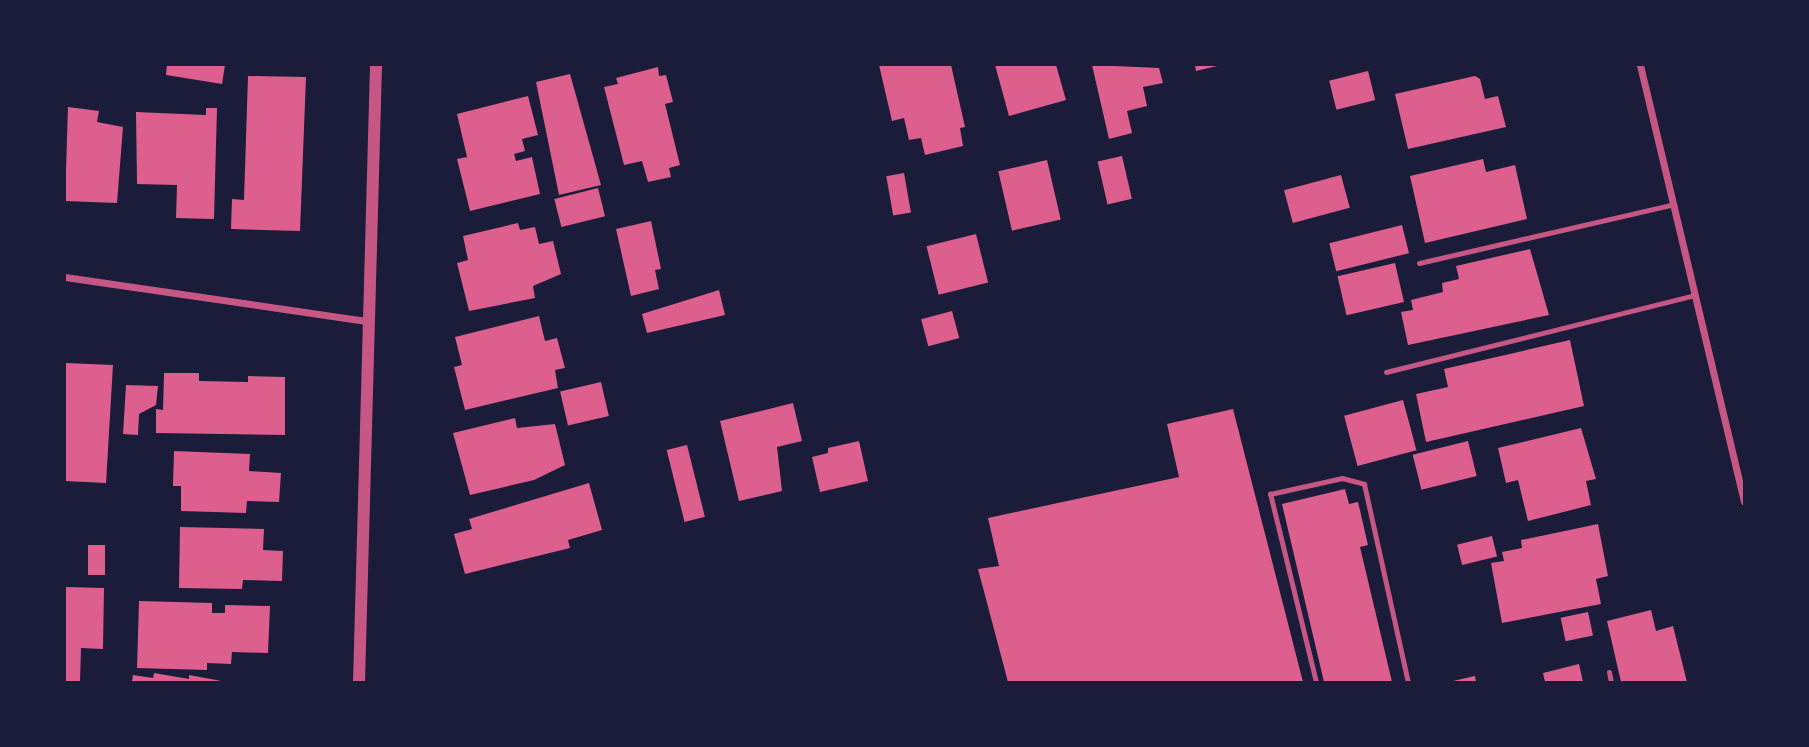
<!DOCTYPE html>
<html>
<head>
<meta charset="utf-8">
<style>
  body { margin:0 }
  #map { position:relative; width:1809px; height:747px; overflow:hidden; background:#1b1b3a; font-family:Lato,sans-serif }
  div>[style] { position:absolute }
  .building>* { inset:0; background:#dd5f8e; transform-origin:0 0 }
  .service>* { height:5px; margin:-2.5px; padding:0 2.5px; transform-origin:2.5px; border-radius:2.5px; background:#c65784 }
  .minor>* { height:7px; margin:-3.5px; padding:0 3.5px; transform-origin:3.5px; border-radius:3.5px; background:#c65784 }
  .tertiary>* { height:12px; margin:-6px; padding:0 6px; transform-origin:6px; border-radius:6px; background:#c65784 }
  span { translate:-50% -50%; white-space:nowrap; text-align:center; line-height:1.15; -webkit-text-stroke:6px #1b1b3a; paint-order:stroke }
  .frame { position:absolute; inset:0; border:66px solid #1b1b3a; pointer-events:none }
</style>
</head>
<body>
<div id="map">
  <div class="building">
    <i style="clip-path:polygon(167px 65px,225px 65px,222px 84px,166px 75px)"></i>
    <i style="clip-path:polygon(879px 65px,951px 65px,965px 127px,960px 128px,963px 146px,925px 155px,921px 138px,909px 140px,904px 118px,892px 121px)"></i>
    <i style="clip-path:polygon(995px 65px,1056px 65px,1066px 100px,1009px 116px)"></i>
    <i style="clip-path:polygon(1092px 65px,1159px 68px,1163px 83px,1143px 87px,1147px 106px,1127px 111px,1132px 133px,1109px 139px)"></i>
    <i style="clip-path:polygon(1195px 65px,1217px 65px,1217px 66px,1196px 71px)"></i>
    <i style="clip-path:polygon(658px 67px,659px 76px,666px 75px,673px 102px,665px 104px,680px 165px,669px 168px,671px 177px,648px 182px,642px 161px,624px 165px,604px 87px,618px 84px,616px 78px)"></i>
    <i style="left:1368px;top:71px;width:30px;height:40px;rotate:76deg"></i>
    <i style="clip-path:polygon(570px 74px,601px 185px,559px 195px,536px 82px)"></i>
    <i style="clip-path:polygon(248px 76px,306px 77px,300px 231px,231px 229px,232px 199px,244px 200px)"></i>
    <i style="clip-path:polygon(1475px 76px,1480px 79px,1485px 99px,1498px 96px,1506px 127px,1408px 149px,1395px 94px)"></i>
    <i style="clip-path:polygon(528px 96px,538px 135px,522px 139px,525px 151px,514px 154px,516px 161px,532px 157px,540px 194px,470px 211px,457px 159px,467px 157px,457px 114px)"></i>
    <i style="clip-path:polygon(68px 107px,99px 111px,97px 122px,123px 127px,117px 203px,65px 201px)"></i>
    <i style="clip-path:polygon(206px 108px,217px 108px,214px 219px,176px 218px,177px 185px,137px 184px,136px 112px,206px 115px)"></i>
    <i style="left:1122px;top:156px;width:44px;height:25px;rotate:77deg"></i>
    <i style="clip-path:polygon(1483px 159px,1486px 172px,1515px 165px,1527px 219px,1425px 243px,1410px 176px)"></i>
    <i style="left:1047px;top:160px;width:61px;height:50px;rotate:77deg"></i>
    <i style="left:904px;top:173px;width:40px;height:18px;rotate:80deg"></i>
    <i style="left:1341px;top:175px;width:34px;height:59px;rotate:75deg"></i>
    <i style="left:598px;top:188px;width:29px;height:45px;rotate:76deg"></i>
    <i style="clip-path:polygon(651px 221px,661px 269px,655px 270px,659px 289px,631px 296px,616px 229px)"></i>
    <i style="clip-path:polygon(518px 223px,520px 230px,535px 227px,539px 244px,553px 241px,561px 274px,533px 286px,535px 298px,469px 311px,457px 263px,468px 260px,463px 236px)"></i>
    <i style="left:1402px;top:225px;width:29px;height:75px;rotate:76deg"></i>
    <i style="left:976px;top:234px;width:50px;height:51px;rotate:76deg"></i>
    <i style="clip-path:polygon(1530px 249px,1549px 315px,1408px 345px,1401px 312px,1413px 310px,1411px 300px,1443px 292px,1442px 283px,1459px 279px,1456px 266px)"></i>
    <i style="left:1395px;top:263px;width:40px;height:59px;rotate:77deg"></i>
    <i style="clip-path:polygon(719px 290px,725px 315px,647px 333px,642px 314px)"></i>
    <i style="left:952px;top:311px;width:28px;height:32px;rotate:75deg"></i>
    <i style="clip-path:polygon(539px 316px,545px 341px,557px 338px,565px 368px,555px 370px,558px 388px,465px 410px,454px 367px,462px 365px,455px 337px)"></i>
    <i style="clip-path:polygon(1570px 340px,1584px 406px,1426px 442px,1416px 394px,1448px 387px,1444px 369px)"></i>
    <i style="clip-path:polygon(65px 363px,113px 365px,106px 483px,65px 481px)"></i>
    <i style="clip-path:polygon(164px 373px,199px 373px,199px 381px,248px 382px,248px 376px,285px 377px,285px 435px,156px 433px,156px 409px,163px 410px)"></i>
    <i style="left:601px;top:382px;width:35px;height:42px;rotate:77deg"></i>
    <i style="clip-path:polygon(126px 385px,158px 386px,156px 405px,139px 414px,138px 435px,123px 434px)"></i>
    <i style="left:1403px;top:400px;width:52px;height:61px;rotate:75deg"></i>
    <i style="clip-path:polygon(793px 403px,802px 441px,777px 447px,782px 491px,739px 501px,720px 421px)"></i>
    <i style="clip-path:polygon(1233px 409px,1303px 682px,1008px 682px,978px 569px,999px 566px,988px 518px,1179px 477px,1167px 424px)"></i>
    <i style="clip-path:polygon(515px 418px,517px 428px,555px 424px,565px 465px,534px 480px,470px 495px,453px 433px)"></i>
    <i style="clip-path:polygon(1581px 428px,1596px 479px,1586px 481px,1591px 505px,1528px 521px,1518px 480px,1506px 483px,1498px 448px)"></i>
    <i style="clip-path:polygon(859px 441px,868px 481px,820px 492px,812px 457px,828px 453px,828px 448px)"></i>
    <i style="left:1468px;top:441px;width:36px;height:57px;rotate:76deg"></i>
    <i style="left:687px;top:445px;width:74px;height:21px;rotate:76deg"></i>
    <i style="clip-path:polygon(174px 451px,250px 454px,249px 471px,281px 473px,279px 502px,247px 501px,246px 513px,181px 511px,181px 486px,173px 486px)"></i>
    <i style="clip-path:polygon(589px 483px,602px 530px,568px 540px,570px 548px,465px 574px,454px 534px,472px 529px,469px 519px)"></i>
    <i style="clip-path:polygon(1345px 489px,1349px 504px,1358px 502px,1368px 545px,1360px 547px,1392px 682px,1324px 682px,1282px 504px)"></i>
    <i style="clip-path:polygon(1598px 524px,1608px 576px,1596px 579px,1601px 604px,1502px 623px,1491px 563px,1504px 561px,1502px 552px,1522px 548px,1521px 540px)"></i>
    <i style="clip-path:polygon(180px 527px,264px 529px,263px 550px,283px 551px,282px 581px,243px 580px,242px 589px,179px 588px)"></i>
    <i style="left:1492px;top:536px;width:21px;height:36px;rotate:76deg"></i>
    <i style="left:88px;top:545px;width:17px;height:30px"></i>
    <i style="clip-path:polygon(65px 587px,104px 588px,103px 649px,81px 648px,80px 682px,65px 682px)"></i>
    <i style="clip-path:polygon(139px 601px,212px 603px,212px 613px,225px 613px,225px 605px,270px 606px,268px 653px,232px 652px,231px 664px,207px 663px,207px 670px,137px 668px)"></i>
    <i style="clip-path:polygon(1651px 610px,1656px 631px,1673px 626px,1687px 682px,1621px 682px,1607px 621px)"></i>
    <i style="left:1588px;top:612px;width:24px;height:28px;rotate:78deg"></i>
    <i style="clip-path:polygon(1579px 664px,1583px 682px,1545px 682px,1543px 673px)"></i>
    <i style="clip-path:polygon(154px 673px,189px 679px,189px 675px,227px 682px,132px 682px,133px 675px,153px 678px)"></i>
    <i style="clip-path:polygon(1475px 676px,1476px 682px,1453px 682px,1453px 681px)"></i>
  </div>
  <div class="service">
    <i style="left:1419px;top:263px;width:262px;rotate:-13deg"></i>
    <i style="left:1386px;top:372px;width:318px;rotate:-14deg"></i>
    <i style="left:1609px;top:672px;width:10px;rotate:79deg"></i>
    <i style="left:1316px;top:682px;width:194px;rotate:-103.7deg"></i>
    <i style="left:1270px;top:494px;width:74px;rotate:-12.5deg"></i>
    <i style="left:1342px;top:478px;width:23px;rotate:15deg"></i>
    <i style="left:1364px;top:484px;width:203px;rotate:77.5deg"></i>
  </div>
  <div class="minor">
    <i style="left:1640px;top:65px;width:449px;rotate:76.6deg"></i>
    <i style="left:65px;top:277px;width:306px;rotate:8.3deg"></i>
  </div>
  <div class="tertiary">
    <i style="left:359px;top:682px;width:617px;rotate:-88.42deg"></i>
  </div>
  <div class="frame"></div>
</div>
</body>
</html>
